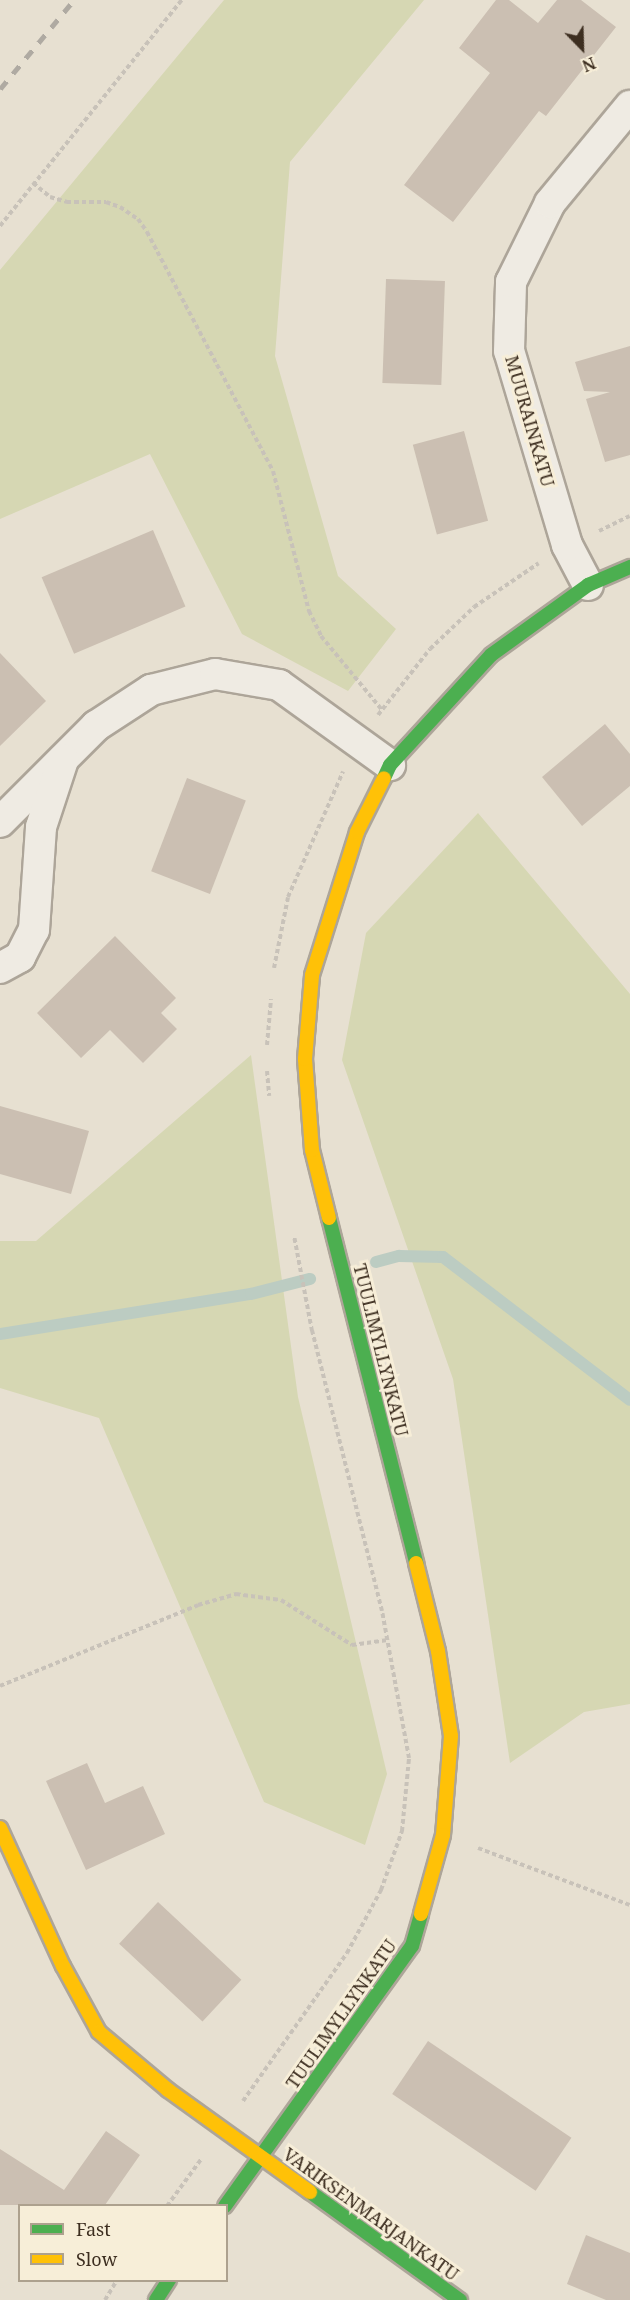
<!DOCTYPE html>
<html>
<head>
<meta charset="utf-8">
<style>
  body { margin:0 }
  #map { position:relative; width:630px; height:2300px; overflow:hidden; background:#e7e0d1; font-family:"Noto Serif",serif }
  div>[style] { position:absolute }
  .green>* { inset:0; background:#d6d7b3 }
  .stream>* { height:12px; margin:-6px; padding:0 6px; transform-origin:6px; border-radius:6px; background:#bcccc2 }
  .building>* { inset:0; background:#cbbfb2; transform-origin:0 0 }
  .path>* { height:4px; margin-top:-2px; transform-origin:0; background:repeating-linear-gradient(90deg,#c8c2b9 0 4.5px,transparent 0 7.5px) }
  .roads { filter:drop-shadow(2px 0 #ada599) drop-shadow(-2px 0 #ada599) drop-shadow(0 2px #ada599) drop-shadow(0 -2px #ada599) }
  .street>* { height:30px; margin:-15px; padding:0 15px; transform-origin:15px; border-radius:15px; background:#efebe3 }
  .fast>* { height:14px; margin:-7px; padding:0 7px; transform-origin:7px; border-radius:7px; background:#4caf50 }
  .slow>* { height:14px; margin:-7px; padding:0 7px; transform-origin:7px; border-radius:7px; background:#ffc107 }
  .rail>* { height:4.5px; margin-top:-2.25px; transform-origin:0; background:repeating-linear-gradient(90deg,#afaaa2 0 10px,transparent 0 20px) }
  span { translate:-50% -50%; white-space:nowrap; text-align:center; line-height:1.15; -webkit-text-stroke:6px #f7eed8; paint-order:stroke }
  .street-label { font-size:18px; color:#3d2e20 }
  .legend { position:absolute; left:18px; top:2204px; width:210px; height:78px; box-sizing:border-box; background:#f7eed8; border:2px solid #ada18e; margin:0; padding:8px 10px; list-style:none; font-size:18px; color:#3d2e20 }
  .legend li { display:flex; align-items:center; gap:12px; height:30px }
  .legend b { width:30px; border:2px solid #ada18e }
  .north { position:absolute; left:552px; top:18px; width:60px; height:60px; -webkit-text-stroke:4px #f7eed8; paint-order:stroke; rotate:157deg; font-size:16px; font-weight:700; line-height:24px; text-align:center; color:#3d2e20 }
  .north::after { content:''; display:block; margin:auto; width:21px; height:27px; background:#3d2e20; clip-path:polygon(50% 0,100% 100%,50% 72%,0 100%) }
</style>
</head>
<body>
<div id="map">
  <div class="green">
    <i style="clip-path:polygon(224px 0,424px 0,290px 162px,275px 356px,338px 576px,396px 629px,348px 691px,242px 634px,150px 454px,0 519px,0 270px)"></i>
    <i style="clip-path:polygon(478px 813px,630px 994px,630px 1704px,584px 1712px,510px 1763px,453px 1379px,342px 1060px,366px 933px)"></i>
    <i style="clip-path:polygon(251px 1055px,298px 1397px,387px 1774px,365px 1845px,264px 1802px,99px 1418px,0 1388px,0 1241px,36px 1241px)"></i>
  </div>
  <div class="stream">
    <i style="left:376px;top:1262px;width:24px;rotate:-15deg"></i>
    <i style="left:399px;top:1256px;width:44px;rotate:1.3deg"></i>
    <i style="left:443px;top:1257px;width:235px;rotate:37.4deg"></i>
    <i style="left:0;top:1334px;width:254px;rotate:-9.1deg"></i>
    <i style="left:251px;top:1294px;width:61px;rotate:-14.3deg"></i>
  </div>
  <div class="building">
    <i style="clip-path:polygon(496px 0,509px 0,538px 23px,557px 0,581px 0,616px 27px,546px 116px,539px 111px,453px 222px,404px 185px,490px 73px,459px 48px)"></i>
    <i style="left:386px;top:279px;width:59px;height:104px;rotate:2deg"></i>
    <i style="clip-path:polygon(630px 346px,630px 455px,605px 462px,586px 399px,610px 392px,584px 391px,575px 362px)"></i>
    <i style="left:464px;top:431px;width:93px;height:53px;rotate:75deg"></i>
    <i style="left:153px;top:530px;width:83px;height:121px;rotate:67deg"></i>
    <i style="clip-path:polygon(0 653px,46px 701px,0 746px)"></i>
    <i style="clip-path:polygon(605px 724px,630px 754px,630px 786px,582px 826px,542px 777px)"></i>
    <i style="left:187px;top:778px;width:63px;height:100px;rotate:21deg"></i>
    <i style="clip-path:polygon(115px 936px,176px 998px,161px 1013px,177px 1029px,143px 1063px,110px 1030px,81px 1058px,37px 1013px)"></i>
    <i style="clip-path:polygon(0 1106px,89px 1131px,71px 1194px,0 1174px)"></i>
    <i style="clip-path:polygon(87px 1763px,105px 1803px,143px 1786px,165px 1834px,86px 1870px,46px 1781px)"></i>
    <i style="left:158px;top:1902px;width:114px;height:57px;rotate:43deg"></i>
    <i style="left:428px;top:2041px;width:173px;height:64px;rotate:34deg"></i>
    <i style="clip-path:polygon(106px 2131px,140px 2155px,105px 2205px,0 2205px,0 2149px,64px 2190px)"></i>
    <i style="clip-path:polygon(586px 2235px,630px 2253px,630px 2300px,606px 2300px,567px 2284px)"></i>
  </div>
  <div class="path">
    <i style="left:33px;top:183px;width:22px;rotate:39deg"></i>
    <i style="left:50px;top:197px;width:18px;rotate:16deg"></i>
    <i style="left:67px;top:202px;width:39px"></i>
    <i style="left:106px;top:202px;width:15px;rotate:20deg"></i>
    <i style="left:120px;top:207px;width:22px;rotate:34deg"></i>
    <i style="left:138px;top:219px;width:16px;rotate:55deg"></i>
    <i style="left:147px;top:232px;width:270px;rotate:62.2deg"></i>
    <i style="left:273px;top:471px;width:145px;rotate:75.6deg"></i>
    <i style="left:309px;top:611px;width:28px;rotate:64deg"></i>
    <i style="left:321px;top:636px;width:96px;rotate:50.5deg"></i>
    <i style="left:0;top:226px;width:290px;rotate:-51.2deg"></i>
    <i style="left:599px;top:531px;width:34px;rotate:-26deg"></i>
    <i style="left:378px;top:715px;width:84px;rotate:-51.8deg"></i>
    <i style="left:430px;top:649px;width:61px;rotate:-43.7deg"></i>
    <i style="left:474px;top:607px;width:78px;rotate:-34.1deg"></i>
    <i style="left:274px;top:968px;width:72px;rotate:-78.8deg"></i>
    <i style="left:288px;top:897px;width:137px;rotate:-66.3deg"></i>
    <i style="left:267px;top:1045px;width:46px;rotate:-85deg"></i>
    <i style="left:267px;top:1071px;width:25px;rotate:85deg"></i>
    <i style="left:0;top:1686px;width:214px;rotate:-22.2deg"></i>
    <i style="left:198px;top:1605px;width:40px;rotate:-16deg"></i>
    <i style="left:236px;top:1594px;width:45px;rotate:7.6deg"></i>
    <i style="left:281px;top:1600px;width:84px;rotate:32.4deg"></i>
    <i style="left:352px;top:1645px;width:36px;rotate:-8deg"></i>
    <i style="left:478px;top:1848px;width:162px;rotate:20.6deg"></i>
    <i style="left:243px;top:2101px;width:181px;rotate:-54.9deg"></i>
    <i style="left:347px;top:1953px;width:72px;rotate:-61.6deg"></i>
    <i style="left:381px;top:1890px;width:63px;rotate:-70.4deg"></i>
    <i style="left:402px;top:1831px;width:73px;rotate:-84.5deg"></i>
    <i style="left:409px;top:1758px;width:149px;rotate:-100.4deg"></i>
    <i style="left:382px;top:1611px;width:289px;rotate:-104deg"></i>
    <i style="left:312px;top:1331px;width:97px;rotate:-100.7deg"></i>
    <i style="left:167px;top:2206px;width:59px;rotate:-53.9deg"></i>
    <i style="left:105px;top:2300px;width:23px;rotate:-59deg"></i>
  </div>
  <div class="roads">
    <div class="street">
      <i style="left:588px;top:585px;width:45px;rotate:-117.7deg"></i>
      <i style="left:567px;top:545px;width:202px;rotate:-106.6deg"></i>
      <i style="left:509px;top:351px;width:69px;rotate:-88.3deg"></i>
      <i style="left:511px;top:282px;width:88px;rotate:-63.7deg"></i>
      <i style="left:550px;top:203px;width:126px;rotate:-50.5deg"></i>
      <i style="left:0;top:822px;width:136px;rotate:-45deg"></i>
      <i style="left:96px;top:726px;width:66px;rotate:-33.2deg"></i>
      <i style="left:151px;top:690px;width:66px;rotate:-14deg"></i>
      <i style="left:215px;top:674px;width:65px;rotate:9.8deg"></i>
      <i style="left:279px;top:685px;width:137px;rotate:35.8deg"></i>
      <i style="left:0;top:968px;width:23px;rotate:-29deg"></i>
      <i style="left:20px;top:957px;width:30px;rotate:-63deg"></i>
      <i style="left:34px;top:930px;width:103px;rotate:-86.1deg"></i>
      <i style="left:41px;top:827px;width:71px;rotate:-71.8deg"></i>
    </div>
    <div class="fast">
      <i style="left:384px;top:778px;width:14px;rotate:-65deg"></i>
      <i style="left:390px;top:765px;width:149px;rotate:-47.4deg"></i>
      <i style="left:491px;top:655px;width:120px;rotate:-35.8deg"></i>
      <i style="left:588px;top:585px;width:46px;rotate:-23.2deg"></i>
      <i style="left:329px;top:1218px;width:356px;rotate:75.8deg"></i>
      <i style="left:310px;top:2192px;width:185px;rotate:35.8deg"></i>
      <i style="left:225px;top:2206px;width:320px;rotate:-54.3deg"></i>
      <i style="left:412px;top:1946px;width:33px;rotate:-74deg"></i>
      <i style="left:156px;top:2300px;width:24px;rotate:-57deg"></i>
    </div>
    <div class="slow">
      <i style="left:329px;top:1218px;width:70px;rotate:-104deg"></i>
      <i style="left:312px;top:1150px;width:91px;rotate:-94.4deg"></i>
      <i style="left:305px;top:1059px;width:84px;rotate:-85.2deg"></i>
      <i style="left:312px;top:975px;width:150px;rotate:-72.5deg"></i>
      <i style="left:357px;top:832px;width:60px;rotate:-63.4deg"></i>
      <i style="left:416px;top:1563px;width:91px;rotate:76deg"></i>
      <i style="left:438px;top:1651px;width:86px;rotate:81.3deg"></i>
      <i style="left:451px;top:1736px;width:99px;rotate:94.6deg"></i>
      <i style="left:443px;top:1835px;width:82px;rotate:105.6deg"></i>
      <i style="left:0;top:1828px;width:152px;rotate:65.5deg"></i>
      <i style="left:63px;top:1966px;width:75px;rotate:61.4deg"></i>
      <i style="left:99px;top:2032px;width:90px;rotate:40deg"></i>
      <i style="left:168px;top:2090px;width:175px;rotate:35.7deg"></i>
    </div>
  </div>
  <div class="rail">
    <i style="left:0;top:89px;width:116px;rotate:-50.3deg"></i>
  </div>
  <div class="street-label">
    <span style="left:530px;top:421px;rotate:74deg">MUURAINKATU</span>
    <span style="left:381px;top:1350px;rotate:76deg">TUULIMYLLYNKATU</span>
    <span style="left:341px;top:2014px;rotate:-55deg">TUULIMYLLYNKATU</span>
    <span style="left:371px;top:2214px;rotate:36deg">VARIKSENMARJANKATU</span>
  </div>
  <ul class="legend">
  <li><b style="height:8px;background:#4caf50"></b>Fast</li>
  <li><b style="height:8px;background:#ffc107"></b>Slow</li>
  </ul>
  <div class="north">N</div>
</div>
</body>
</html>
